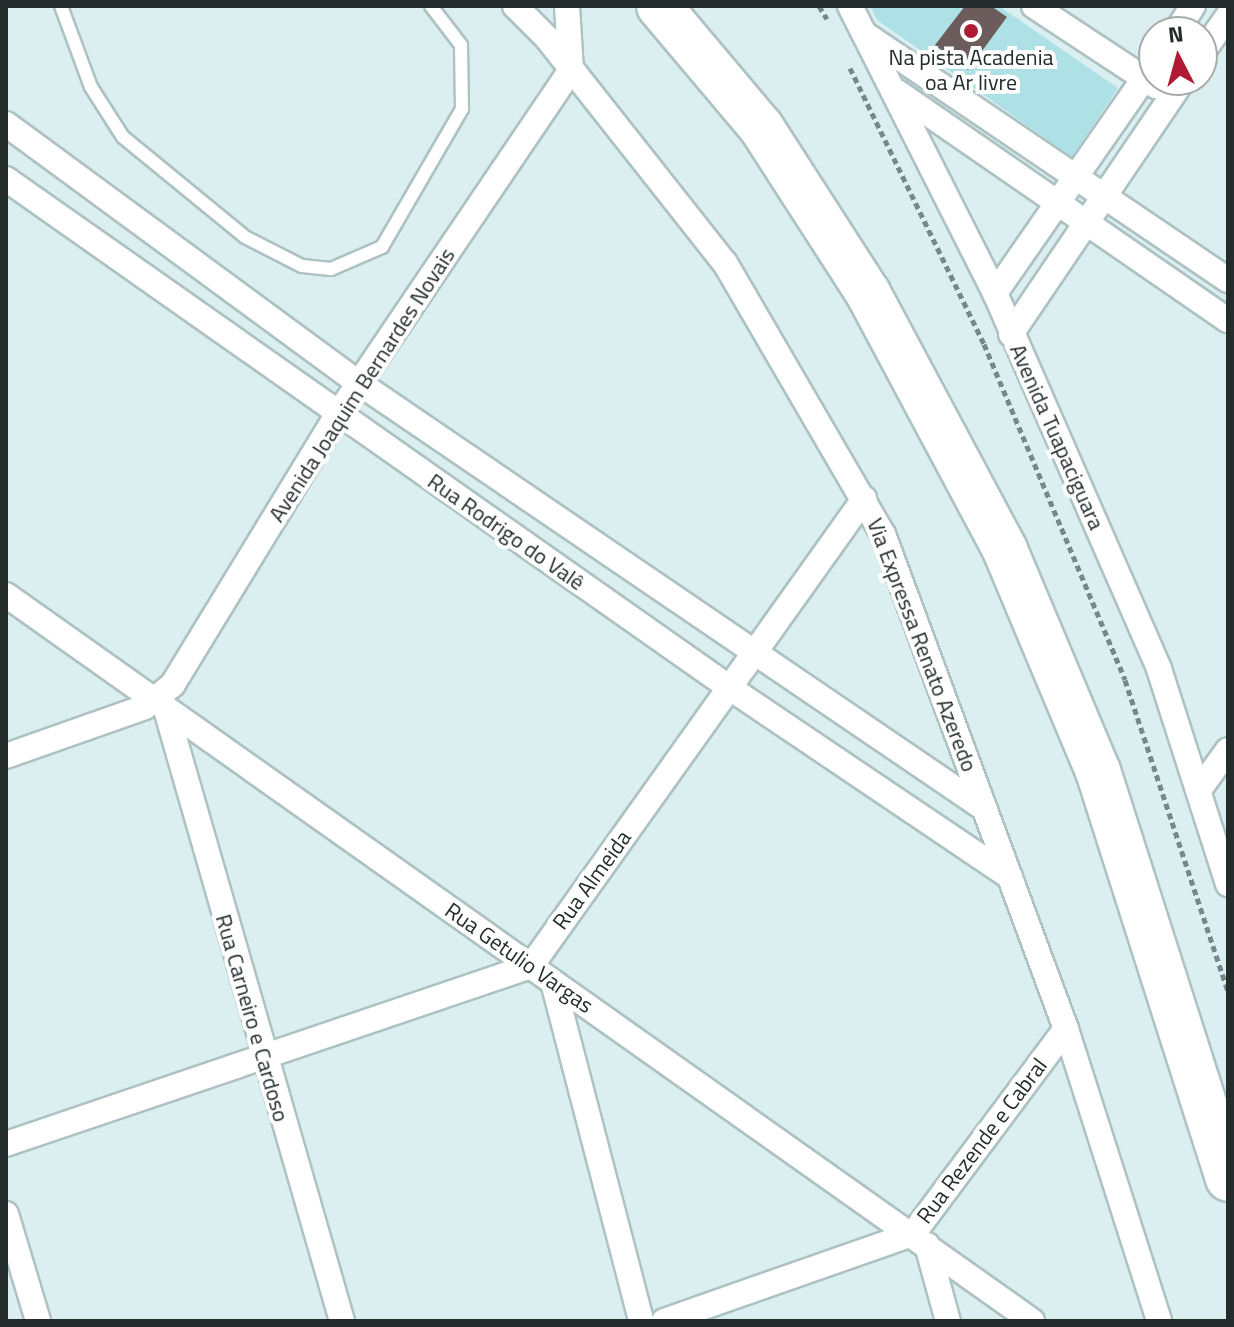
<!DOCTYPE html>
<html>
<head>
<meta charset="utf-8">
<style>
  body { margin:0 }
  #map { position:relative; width:1234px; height:1327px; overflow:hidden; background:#dbeff1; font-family:"Titillium Web",sans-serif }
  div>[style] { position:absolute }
  .green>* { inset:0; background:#aee1e6 }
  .building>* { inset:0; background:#6c5c5b }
  .path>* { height:5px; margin-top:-2.5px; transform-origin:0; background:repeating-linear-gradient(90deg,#798787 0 6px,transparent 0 10px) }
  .roads { filter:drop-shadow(2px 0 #aec2c3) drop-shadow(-2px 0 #aec2c3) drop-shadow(0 2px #aec2c3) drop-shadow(0 -2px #aec2c3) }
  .lane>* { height:12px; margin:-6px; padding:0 6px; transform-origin:6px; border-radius:6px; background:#fff }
  .street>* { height:24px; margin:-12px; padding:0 12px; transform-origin:12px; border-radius:12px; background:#fff }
  .highway>* { height:44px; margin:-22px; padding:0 22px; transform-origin:22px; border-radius:22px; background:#fff }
  .dots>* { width:22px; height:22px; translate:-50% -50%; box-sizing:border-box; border:4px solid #fff; border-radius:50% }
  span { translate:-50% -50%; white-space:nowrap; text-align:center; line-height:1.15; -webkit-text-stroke:8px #fff; paint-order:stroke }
  .poi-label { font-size:22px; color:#232b2b }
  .street-label { font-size:22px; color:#232b2b }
  .frame { position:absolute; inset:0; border:8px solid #232b2b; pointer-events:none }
  .north { position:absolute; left:1138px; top:16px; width:80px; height:80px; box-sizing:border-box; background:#fff; border:2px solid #a7aaaa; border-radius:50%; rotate:354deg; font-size:22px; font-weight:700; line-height:32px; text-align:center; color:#232b2b }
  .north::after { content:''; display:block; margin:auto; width:28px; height:36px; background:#af1b32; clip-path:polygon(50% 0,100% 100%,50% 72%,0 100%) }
</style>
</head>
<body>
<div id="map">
  <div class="green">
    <i style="clip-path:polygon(870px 6px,999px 6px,1118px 88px,1072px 157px,877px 20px)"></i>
  </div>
  <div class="building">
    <i style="clip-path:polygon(965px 6px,991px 6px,1007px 17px,968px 70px,935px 45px)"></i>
  </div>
  <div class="path">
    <i style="left:819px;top:6px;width:15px;rotate:58deg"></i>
    <i style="left:850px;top:68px;width:307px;rotate:64.1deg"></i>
    <i style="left:984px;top:344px;width:364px;rotate:67.2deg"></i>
    <i style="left:1125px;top:680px;width:329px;rotate:71.7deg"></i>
  </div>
  <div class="roads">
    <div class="lane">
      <i style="left:61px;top:6px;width:86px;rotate:69.7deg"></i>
      <i style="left:91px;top:87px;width:59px;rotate:57.4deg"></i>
      <i style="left:123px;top:137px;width:158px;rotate:39.3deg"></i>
      <i style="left:245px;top:237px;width:64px;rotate:27deg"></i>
      <i style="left:302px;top:266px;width:29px;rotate:6deg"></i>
      <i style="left:331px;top:269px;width:56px;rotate:-23.3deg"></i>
      <i style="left:382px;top:247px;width:160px;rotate:-59.9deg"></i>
      <i style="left:462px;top:109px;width:64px;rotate:-90.9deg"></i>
      <i style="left:461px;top:45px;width:49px;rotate:-127.6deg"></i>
    </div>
    <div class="street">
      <i style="left:515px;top:6px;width:45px;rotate:45deg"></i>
      <i style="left:547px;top:38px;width:287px;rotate:51.7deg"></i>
      <i style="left:725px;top:263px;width:314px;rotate:59.8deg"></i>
      <i style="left:883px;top:534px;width:528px;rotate:69.71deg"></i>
      <i style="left:1066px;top:1029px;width:306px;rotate:72.3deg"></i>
      <i style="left:850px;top:6px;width:322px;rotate:63.2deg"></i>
      <i style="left:995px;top:293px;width:410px;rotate:66.4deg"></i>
      <i style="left:1159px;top:669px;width:226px;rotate:72.2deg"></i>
      <i style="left:1034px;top:6px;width:146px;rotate:33.3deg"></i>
      <i style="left:1176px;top:32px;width:31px;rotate:-57deg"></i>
      <i style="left:866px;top:35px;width:437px;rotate:34.1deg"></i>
      <i style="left:1202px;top:53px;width:45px;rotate:-54.9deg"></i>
      <i style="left:897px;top:92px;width:402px;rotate:34.6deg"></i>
      <i style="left:6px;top:124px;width:438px;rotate:36.3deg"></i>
      <i style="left:359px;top:383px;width:757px;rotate:34.24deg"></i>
      <i style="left:6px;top:179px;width:885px;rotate:35.11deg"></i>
      <i style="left:730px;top:688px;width:338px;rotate:34deg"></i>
      <i style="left:995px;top:293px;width:279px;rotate:-55.2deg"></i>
      <i style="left:1011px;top:334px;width:307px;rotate:-55.9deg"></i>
      <i style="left:6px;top:595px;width:1257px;rotate:35.28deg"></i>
      <i style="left:167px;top:713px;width:633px;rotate:73.94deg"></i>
      <i style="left:6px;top:756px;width:147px;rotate:-19.4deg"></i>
      <i style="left:145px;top:707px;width:36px;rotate:-39deg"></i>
      <i style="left:173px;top:684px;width:316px;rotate:-58.6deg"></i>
      <i style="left:338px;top:414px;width:415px;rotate:-55.9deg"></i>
      <i style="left:571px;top:70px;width:64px;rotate:-93.6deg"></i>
      <i style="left:1199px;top:790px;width:49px;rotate:-54.1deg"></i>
      <i style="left:553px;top:982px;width:350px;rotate:75.4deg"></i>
      <i style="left:6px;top:1144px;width:554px;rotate:-18.73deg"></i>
      <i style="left:531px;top:966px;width:574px;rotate:-54.51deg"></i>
      <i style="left:6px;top:1214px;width:112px;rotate:73.3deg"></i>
      <i style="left:927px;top:1245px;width:79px;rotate:74.6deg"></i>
      <i style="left:664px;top:1321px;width:264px;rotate:-19.3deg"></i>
      <i style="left:913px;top:1234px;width:256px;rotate:-53.3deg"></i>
    </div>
    <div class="highway">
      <i style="left:659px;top:6px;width:158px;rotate:49.9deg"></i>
      <i style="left:761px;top:127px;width:197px;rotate:57.2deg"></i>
      <i style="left:868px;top:293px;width:291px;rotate:61.9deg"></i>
      <i style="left:1005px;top:550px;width:240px;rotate:67.2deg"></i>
      <i style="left:1098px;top:771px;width:428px;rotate:72.3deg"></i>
    </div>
  </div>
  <div class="dots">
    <i style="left:971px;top:31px;background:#af1b32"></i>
  </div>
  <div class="poi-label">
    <span style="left:971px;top:70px">Na pista Acadenia<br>oa Ar livre</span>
  </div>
  <div class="street-label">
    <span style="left:362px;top:385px;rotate:-57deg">Avenida Joaquim Bernardes Novais</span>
    <span style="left:1057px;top:437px;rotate:66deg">Avenida Tuapaciguara</span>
    <span style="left:506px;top:532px;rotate:35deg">Rua Rodrigo do Valê</span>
    <span style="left:922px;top:645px;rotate:69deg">Via Expressa Renato Azeredo</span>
    <span style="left:592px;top:880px;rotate:-54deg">Rua Almeida</span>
    <span style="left:519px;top:958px;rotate:35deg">Rua Getulio Vargas</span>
    <span style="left:252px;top:1018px;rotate:74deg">Rua Carneiro e Cardoso</span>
    <span style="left:982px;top:1141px;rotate:-53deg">Rua Rezende e Cabral</span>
  </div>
  <div class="frame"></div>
  <div class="north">N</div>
</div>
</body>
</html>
